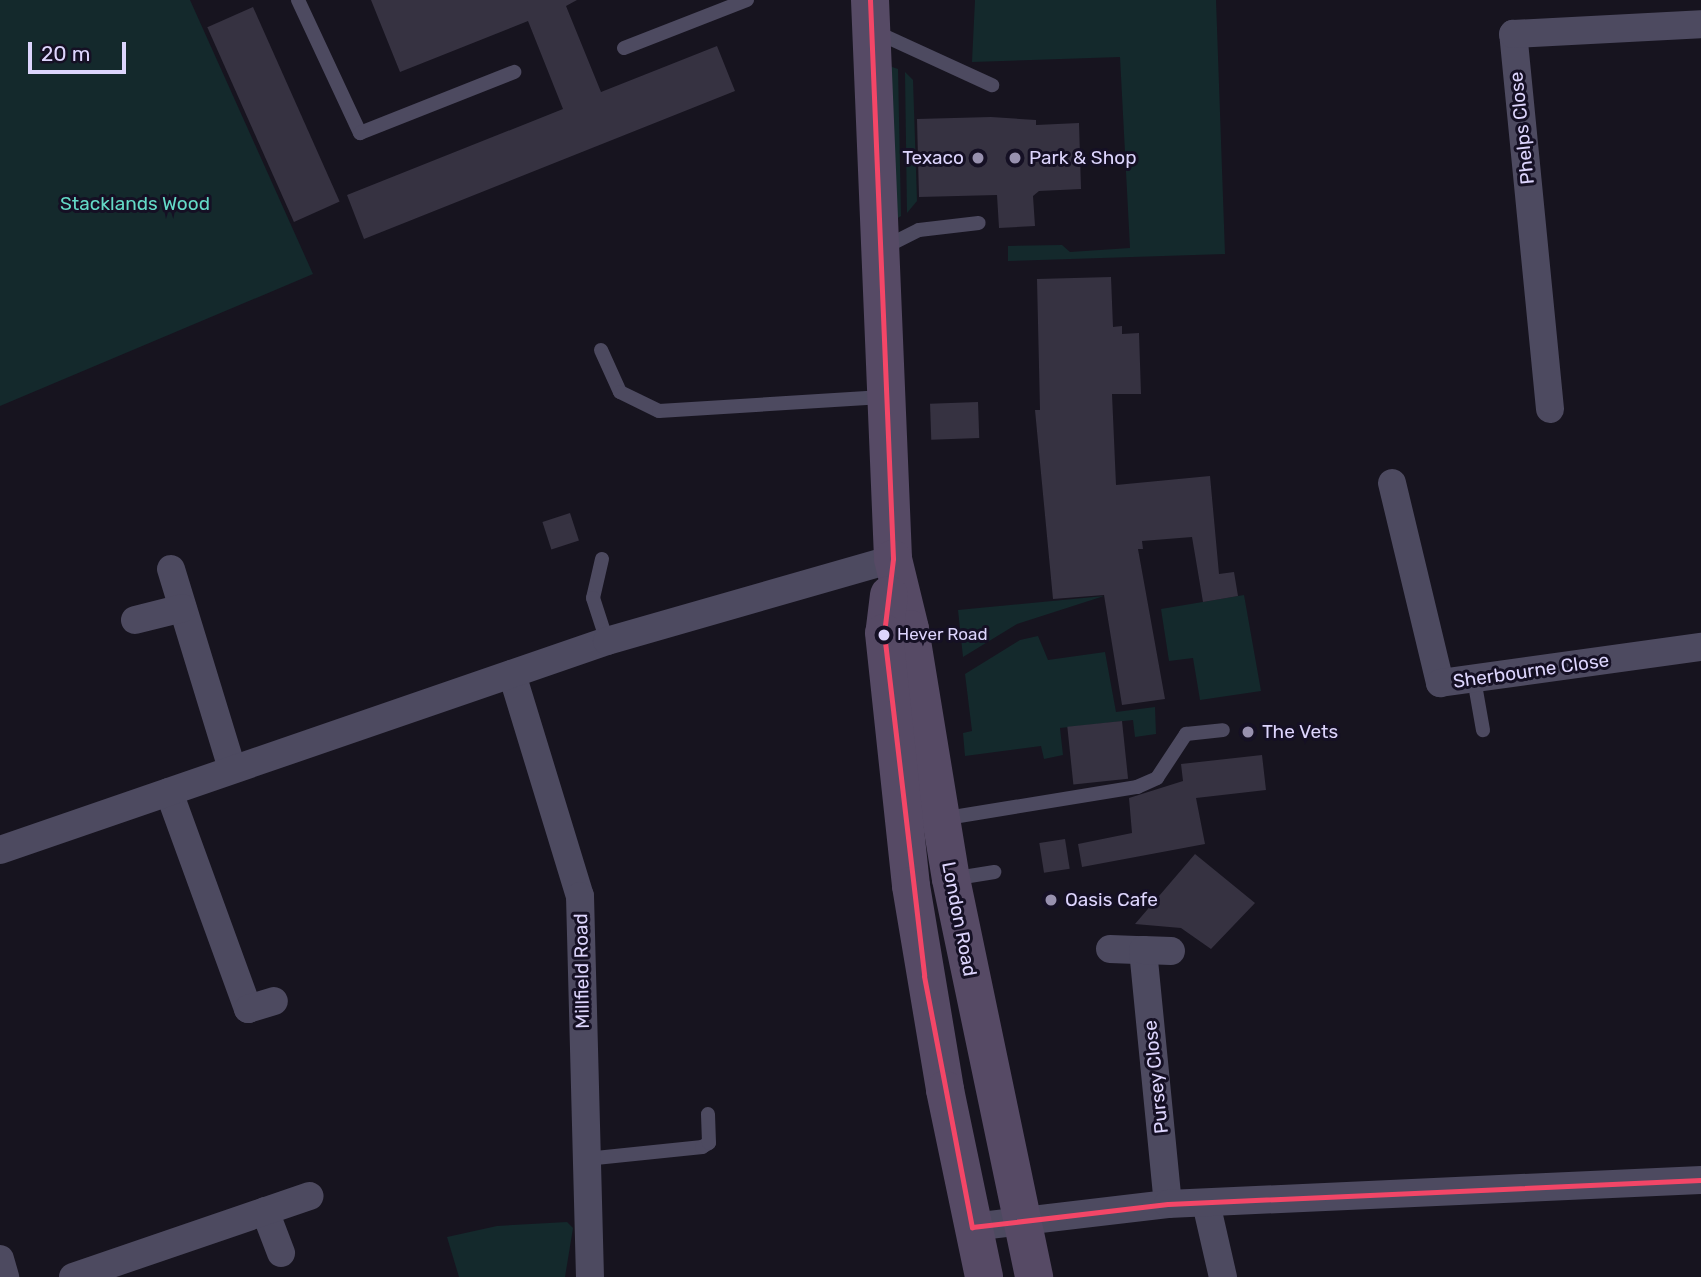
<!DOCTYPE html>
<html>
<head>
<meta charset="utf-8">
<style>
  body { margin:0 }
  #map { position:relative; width:1701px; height:1277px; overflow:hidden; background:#17141f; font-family:Rubik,sans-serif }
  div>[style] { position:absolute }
  .green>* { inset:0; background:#14292c }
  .building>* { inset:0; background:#363241; transform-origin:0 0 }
  .lane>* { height:14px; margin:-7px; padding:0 7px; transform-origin:7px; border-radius:7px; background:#4d4a60 }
  .street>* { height:28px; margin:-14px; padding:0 14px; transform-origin:14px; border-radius:14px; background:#4d4a60 }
  .primary>* { height:38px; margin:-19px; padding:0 19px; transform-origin:19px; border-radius:19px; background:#564a65 }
  .bus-1>* { height:5px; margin:-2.5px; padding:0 2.5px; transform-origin:2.5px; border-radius:2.5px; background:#f34667 }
  .dots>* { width:19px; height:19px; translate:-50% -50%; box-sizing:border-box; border:4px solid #151024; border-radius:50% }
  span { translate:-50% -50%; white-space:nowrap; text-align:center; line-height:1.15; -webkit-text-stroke:6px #151024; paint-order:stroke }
  .bus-label { font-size:17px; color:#ddd5fd }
  .left { translate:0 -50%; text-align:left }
  .street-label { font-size:19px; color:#ddd5fd }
  .poi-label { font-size:19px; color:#ddd5fd }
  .right { translate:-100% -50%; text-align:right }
  .park-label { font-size:19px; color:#64dac7 }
  .scale { position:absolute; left:28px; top:42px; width:98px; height:32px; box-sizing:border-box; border:4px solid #ddd5fd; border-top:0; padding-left:9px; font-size:21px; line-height:24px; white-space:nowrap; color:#ddd5fd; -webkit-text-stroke:5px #151024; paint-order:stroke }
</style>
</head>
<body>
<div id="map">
  <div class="green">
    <i style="clip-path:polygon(0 0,190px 0,313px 274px,0 406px)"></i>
    <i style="clip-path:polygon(975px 0,1216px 0,1225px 254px,1008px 261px,1008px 246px,1062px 245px,1070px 252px,1130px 248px,1120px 57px,972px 62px)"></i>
    <i style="clip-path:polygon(886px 65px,898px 69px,901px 216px,896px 219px)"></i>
    <i style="clip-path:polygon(905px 72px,913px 80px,917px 201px,907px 213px)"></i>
    <i style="clip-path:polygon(1244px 595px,1261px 691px,1200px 700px,1193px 658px,1169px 661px,1161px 609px)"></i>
    <i style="clip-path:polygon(1104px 596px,1017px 624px,963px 657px,958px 610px)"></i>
    <i style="clip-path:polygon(1038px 636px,1048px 660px,1105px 652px,1116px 712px,1155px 707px,1156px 734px,1135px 737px,1133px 720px,1060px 728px,1063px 755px,1044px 759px,1041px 746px,965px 756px,963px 733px,972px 731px,965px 674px,1020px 640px)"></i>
    <i style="clip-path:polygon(567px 1222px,573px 1228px,565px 1277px,459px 1277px,447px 1237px,497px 1226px)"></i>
  </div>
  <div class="building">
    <i style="clip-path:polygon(371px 0,577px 0,566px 6px,601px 92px,717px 46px,735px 91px,364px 239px,347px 195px,563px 109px,528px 21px,400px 72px)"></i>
    <i style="left:253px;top:7px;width:213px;height:50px;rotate:66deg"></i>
    <i style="clip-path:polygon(991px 117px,1036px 120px,1036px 125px,1079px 123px,1081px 189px,1039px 191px,1033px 196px,1035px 226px,999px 228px,997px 195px,919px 197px,917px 119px)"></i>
    <i style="clip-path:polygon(1111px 277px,1113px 327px,1122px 326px,1122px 334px,1139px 333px,1141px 394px,1112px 394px,1116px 485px,1210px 476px,1219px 574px,1234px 572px,1238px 596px,1203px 602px,1192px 537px,1142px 541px,1143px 549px,1138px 549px,1165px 699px,1122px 705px,1104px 595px,1053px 599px,1035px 410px,1040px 410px,1037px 279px)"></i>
    <i style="left:978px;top:402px;width:36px;height:48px;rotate:88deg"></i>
    <i style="left:570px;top:513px;width:29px;height:29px;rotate:72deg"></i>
    <i style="left:1122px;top:721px;width:58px;height:55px;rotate:84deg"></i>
    <i style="clip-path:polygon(1262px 755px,1266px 790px,1196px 798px,1205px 844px,1082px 867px,1078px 844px,1132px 833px,1129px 798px,1183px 781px,1181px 764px)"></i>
    <i style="left:1065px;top:839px;width:30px;height:26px;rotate:81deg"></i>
    <i style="clip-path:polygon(1195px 854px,1255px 903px,1211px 949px,1181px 928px,1135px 924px)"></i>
  </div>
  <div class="lane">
    <i style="left:298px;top:0;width:147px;rotate:65deg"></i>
    <i style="left:360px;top:133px;width:166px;rotate:-21.6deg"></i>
    <i style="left:876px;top:32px;width:128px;rotate:24.6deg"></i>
    <i style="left:624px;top:48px;width:132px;rotate:-21.3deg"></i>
    <i style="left:883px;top:248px;width:40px;rotate:-26.6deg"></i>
    <i style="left:919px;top:230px;width:60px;rotate:-6.7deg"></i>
    <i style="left:601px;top:350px;width:46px;rotate:65.7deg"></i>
    <i style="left:620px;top:392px;width:43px;rotate:26deg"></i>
    <i style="left:659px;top:411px;width:224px;rotate:-3.6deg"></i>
    <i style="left:602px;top:559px;width:40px;rotate:103deg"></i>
    <i style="left:593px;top:598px;width:45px;rotate:72deg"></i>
    <i style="left:1474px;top:679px;width:52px;rotate:80deg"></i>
    <i style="left:941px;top:819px;width:199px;rotate:-9.3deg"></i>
    <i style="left:1137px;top:787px;width:22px;rotate:-24deg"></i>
    <i style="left:1157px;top:778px;width:53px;rotate:-56.6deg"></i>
    <i style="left:1186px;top:734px;width:37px;rotate:-6deg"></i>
    <i style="left:951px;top:879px;width:44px;rotate:-9.2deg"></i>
    <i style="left:586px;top:1159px;width:117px;rotate:-5.9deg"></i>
    <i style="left:702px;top:1147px;width:8px;rotate:-30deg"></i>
    <i style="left:709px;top:1143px;width:29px;rotate:-92deg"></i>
  </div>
  <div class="street">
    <i style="left:1550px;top:409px;width:377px;rotate:-95.6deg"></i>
    <i style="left:1513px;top:34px;width:188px;rotate:-3deg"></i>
    <i style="left:1392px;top:483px;width:206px;rotate:76.5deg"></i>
    <i style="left:1440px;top:683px;width:263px;rotate:-7.9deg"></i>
    <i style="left:171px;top:569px;width:209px;rotate:73deg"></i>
    <i style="left:135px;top:620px;width:49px;rotate:-14deg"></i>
    <i style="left:512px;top:674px;width:232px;rotate:73deg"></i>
    <i style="left:580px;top:896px;width:381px;rotate:88.5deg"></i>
    <i style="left:169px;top:792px;width:231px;rotate:70deg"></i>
    <i style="left:248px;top:1009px;width:27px;rotate:-17deg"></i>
    <i style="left:0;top:850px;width:642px;rotate:-19deg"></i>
    <i style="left:607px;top:641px;width:298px;rotate:-16deg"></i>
    <i style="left:1110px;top:949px;width:33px;rotate:2deg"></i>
    <i style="left:1143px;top:950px;width:255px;rotate:84.4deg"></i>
    <i style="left:1143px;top:950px;width:28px;rotate:2deg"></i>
    <i style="left:1206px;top:1203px;width:76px;rotate:77.1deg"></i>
    <i style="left:265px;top:1211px;width:45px;rotate:69.1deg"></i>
    <i style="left:972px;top:1227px;width:197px;rotate:-6.7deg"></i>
    <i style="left:1168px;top:1204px;width:534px;rotate:-2.58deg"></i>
    <i style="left:0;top:1259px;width:19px;rotate:74deg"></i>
    <i style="left:73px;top:1277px;width:250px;rotate:-18.9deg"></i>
  </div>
  <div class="primary">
    <i style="left:870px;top:0;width:559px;rotate:87.64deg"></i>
    <i style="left:893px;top:559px;width:72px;rotate:76.3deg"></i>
    <i style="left:910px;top:629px;width:253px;rotate:80.7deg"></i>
    <i style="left:951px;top:879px;width:407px;rotate:78.2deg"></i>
    <i style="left:889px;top:595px;width:38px;rotate:97deg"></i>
    <i style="left:884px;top:633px;width:254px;rotate:83.9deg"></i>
    <i style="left:911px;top:886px;width:207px;rotate:80.5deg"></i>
    <i style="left:945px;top:1090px;width:191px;rotate:78.2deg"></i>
  </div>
  <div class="bus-1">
    <i style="left:870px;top:0;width:559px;rotate:87.64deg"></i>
    <i style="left:893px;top:559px;width:75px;rotate:96.9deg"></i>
    <i style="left:884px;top:633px;width:345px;rotate:83.3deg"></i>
    <i style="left:924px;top:976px;width:256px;rotate:79.2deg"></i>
    <i style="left:972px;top:1227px;width:197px;rotate:-6.7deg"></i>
    <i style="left:1168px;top:1204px;width:534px;rotate:-2.58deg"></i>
  </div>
  <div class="dots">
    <i style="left:978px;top:158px;background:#9891af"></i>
    <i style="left:1015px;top:158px;background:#9891af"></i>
    <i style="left:884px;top:635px;background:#ddd5fd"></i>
    <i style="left:1248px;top:732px;background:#9891af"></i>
    <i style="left:1051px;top:900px;background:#9891af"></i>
  </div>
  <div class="bus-label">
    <span class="left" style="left:897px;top:635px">Hever Road</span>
  </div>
  <div class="street-label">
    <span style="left:1522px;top:128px;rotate:-96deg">Phelps Close</span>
    <span style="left:1531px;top:671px;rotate:-8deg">Sherbourne Close</span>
    <span style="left:959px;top:919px;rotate:79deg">London Road</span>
    <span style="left:582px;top:971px;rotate:-91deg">Millfield Road</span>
    <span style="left:1156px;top:1077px;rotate:-96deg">Pursey Close</span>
  </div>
  <div class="poi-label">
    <span class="right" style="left:964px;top:158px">Texaco</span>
    <span class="left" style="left:1029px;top:158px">Park &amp; Shop</span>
    <span class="left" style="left:1262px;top:732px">The Vets</span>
    <span class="left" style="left:1065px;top:900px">Oasis Cafe</span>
  </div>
  <div class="park-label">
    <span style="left:135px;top:204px">Stacklands Wood</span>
  </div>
  <div class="scale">20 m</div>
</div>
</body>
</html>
